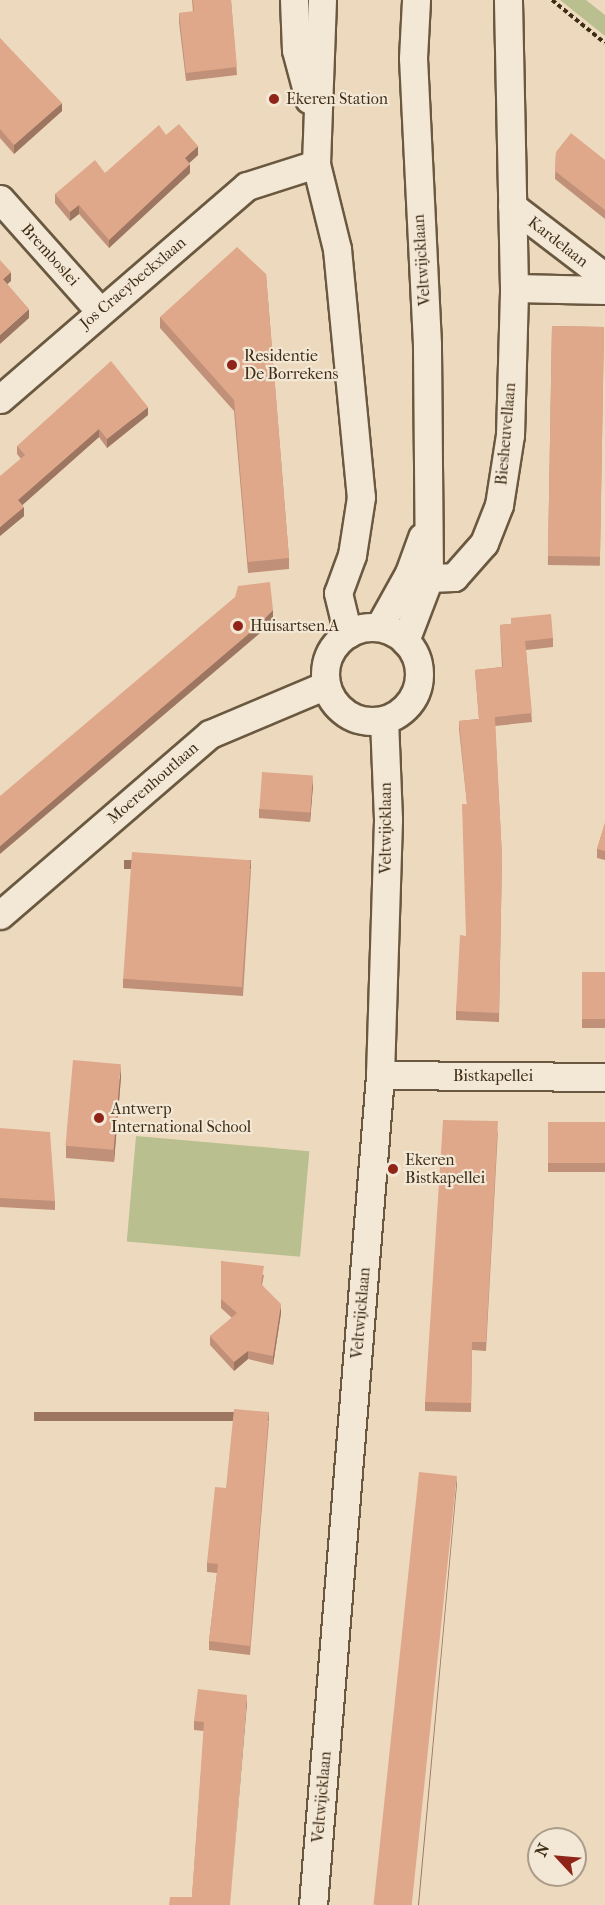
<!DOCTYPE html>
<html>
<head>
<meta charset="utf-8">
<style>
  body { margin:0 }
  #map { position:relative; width:605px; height:1905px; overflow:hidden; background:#eddabe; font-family:"IM FELL French Canon",serif }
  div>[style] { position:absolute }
  .green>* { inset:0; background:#babf90; transform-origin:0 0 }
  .path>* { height:4px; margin-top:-2px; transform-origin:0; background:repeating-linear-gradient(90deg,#3f2e16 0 4.5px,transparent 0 7.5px) }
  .roads { filter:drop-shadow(2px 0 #6a5940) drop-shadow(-2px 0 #6a5940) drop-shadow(0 2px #6a5940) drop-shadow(0 -2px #6a5940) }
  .minor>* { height:27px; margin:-13.5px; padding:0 13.5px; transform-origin:13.5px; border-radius:13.5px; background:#f3e7d5 }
  .minor>.ring { margin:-13.5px; padding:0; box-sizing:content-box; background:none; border:27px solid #f3e7d5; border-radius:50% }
  .wall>* { inset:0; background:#c09078; transform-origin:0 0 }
  .shaded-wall>* { inset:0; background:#9c7661; transform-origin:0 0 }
  .building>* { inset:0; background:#dfa88b; transform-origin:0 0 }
  .dots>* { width:16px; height:16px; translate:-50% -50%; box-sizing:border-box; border:3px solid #f3e7d5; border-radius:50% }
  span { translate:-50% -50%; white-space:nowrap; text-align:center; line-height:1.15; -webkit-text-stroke:4.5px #f3e7d5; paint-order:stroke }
  .poi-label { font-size:16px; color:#3f2e16 }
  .left { translate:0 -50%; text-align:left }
  .street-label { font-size:16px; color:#3f2e16 }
  .north { position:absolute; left:527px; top:1827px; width:60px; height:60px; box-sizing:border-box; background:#f3e7d5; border:2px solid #ab9d89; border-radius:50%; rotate:296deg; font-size:16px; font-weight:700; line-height:24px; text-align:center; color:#3f2e16 }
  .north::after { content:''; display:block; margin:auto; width:21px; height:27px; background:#8f2418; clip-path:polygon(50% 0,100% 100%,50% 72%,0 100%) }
</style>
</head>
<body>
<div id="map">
  <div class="green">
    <i style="clip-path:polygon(560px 0,586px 0,605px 15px,605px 36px)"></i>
    <i style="left:136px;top:1136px;width:174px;height:106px;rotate:5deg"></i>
  </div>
  <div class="path">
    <i style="left:552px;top:0;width:68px;rotate:39.1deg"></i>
  </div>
  <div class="roads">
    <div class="minor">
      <i style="left:294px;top:0;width:50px;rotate:87.7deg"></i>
      <i style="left:296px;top:50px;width:51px;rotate:75.1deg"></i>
      <i style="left:322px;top:0;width:164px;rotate:92.1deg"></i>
      <i style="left:316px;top:164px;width:88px;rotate:76.1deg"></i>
      <i style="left:337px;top:249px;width:249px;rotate:84.5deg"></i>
      <i style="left:361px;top:497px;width:59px;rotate:98.8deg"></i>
      <i style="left:352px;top:555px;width:40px;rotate:110.2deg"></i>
      <i style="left:338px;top:593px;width:42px;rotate:76.3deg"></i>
      <i style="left:0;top:199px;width:149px;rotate:48.3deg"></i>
      <i style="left:512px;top:206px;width:117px;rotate:37.4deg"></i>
      <i style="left:514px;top:288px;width:91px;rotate:1.3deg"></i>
      <i style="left:0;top:399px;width:326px;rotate:-40.8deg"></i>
      <i style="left:247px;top:186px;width:72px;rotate:-17.7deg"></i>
      <i style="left:429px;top:578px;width:25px;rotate:-2deg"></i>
      <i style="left:454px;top:577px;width:45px;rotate:-48.6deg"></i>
      <i style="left:484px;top:543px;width:41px;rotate:-68.5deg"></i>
      <i style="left:499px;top:505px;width:71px;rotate:-81.1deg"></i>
      <i style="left:510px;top:435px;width:147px;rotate:-88.4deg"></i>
      <i style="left:514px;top:288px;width:288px;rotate:-91.2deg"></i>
      <i style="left:379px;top:627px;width:62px;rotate:-60.9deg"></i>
      <i style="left:409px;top:573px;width:38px;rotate:-70deg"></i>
      <i class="ring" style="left:325px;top:627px;width:67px;height:67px"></i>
      <i style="left:405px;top:641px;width:67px;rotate:-69.1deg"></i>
      <i style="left:429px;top:578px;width:234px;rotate:-90.5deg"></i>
      <i style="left:427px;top:344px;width:286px;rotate:-92.8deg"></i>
      <i style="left:413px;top:58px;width:58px;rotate:-87deg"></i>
      <i style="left:0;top:915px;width:277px;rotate:-40.8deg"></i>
      <i style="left:210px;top:734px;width:126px;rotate:-22.9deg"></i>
      <i style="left:380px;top:1075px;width:225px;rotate:0.5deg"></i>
      <i style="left:313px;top:1905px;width:833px;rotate:-85.38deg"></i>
      <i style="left:380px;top:1075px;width:256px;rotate:-88.2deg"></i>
      <i style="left:388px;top:819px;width:99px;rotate:-92.3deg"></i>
    </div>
  </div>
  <div class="wall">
    <i style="clip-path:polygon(192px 0,231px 0,237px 75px,186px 81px,179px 22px,179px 13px,193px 12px)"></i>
    <i style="clip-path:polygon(0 38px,62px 111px,14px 154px,0 138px)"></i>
    <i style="clip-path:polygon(166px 135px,198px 155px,189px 163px,190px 173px,109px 248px,79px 214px,70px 221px,55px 203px,55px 194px,105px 173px)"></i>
    <i style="clip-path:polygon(556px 152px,605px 160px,605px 219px,555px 179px)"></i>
    <i style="clip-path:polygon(266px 274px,289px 558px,289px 569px,248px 573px,234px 411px,160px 328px,160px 317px)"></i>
    <i style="left:552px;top:326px;width:52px;height:239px;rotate:1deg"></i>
    <i style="clip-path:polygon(148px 415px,107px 448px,99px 437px,22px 505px,24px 516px,0 536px,21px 459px,17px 454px,17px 446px)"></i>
    <i style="clip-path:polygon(511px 618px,553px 638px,553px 647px,526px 650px,532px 722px,495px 726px,502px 857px,499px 1022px,456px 1020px,456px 1011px,466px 936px,467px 804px,459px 729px,459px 721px,479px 719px,475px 670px,502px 667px,500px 625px,511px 624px)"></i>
    <i style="clip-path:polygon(313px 785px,310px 822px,259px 818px,259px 809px)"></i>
    <i style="clip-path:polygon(605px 823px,605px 860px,597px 858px,597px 849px)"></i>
    <i style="clip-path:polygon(251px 869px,243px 996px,123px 988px,123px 979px)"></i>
    <i style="left:582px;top:972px;width:23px;height:56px"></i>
    <i style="clip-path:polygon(121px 1077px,114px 1162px,66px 1158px,66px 1146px)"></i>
    <i style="left:548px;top:1122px;width:57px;height:50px"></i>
    <i style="clip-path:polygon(0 1128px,55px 1201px,55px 1210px,0 1207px)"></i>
    <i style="clip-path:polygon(498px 1130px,486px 1351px,472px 1350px,471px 1412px,425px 1411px,425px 1402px)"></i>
    <i style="clip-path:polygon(221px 1261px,264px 1275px,262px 1285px,281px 1313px,273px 1365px,248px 1359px,234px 1371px,210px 1345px,210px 1336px,232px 1318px,221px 1308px)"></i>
    <i style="clip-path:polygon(269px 1421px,250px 1655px,209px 1650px,209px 1641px,217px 1573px,207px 1572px,207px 1563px,226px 1488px)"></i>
    <i style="clip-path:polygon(247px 1703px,192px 1897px,204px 1731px,194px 1730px,194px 1721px)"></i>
  </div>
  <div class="shaded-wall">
    <i style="clip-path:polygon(62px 103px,62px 111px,14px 154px,14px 145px)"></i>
    <i style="clip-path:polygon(198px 146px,198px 155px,185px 167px,185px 158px)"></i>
    <i style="clip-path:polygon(190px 164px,190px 173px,109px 248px,109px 240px)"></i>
    <i style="clip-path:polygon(79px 205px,79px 214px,70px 221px,70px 212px)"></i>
    <i style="clip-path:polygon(11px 272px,11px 281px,3px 288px,3px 279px)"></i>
    <i style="clip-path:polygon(29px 309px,29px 318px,0 344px,0 335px)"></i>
    <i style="clip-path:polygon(148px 407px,148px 415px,107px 448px,107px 439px)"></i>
    <i style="clip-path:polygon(99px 429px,99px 437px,18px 509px,18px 500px)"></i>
    <i style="clip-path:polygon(24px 507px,24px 516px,0 536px,0 527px)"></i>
    <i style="clip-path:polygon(273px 610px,273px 619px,259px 634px,0 854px,0 846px)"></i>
    <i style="clip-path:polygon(313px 776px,313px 785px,310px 822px,310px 813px)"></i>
    <i style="left:251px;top:860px;width:9px;height:127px;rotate:90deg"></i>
    <i style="clip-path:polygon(121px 1064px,121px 1077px,114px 1162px,114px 1150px)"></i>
    <i style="clip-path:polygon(281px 1304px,281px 1313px,273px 1365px,273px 1356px)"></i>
    <i style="clip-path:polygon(248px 1351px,248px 1359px,234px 1371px,234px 1362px)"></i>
    <i style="left:269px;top:1412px;width:9px;height:235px;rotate:90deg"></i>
    <i style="clip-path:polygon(457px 1476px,457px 1484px,419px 1905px,418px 1905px)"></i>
    <i style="clip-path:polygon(247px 1695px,247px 1703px,230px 1905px)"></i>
  </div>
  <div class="building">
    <i style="clip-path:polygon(193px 0,231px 0,237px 67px,186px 73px,179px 13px,194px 11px)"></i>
    <i style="clip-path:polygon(0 38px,62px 103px,14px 145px,0 129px)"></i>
    <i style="clip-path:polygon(179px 124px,198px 146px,185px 158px,190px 164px,109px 240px,79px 205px,70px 212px,55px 194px,95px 160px,105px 173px,159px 125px,166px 135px)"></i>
    <i style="clip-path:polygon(571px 133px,605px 160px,605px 210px,555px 171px,556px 152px)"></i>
    <i style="clip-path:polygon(237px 247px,266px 274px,289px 558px,248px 562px,234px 400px,160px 317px)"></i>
    <i style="clip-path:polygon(0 260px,11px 272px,3px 279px,29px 309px,0 335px)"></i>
    <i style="left:552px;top:326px;width:52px;height:230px;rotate:1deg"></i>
    <i style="clip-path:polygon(111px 361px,148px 407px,107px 439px,99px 429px,18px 500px,24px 507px,0 527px,0 476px,25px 455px,17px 446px)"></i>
    <i style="clip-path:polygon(270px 582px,273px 610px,259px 625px,0 846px,0 796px,235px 597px,238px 586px)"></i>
    <i style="clip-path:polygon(551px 614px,553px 638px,525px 641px,532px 713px,495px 717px,502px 857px,499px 1013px,456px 1011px,460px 935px,466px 936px,462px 804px,467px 804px,459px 721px,479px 719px,475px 670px,503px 667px,500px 625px,511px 624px,511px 618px)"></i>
    <i style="left:262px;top:772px;width:51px;height:37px;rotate:4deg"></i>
    <i style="clip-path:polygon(605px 823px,605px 851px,597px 849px)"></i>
    <i style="left:132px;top:852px;width:119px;height:127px;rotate:4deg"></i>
    <i style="left:582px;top:972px;width:23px;height:47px"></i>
    <i style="left:73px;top:1060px;width:48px;height:86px;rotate:5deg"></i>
    <i style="clip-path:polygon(443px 1120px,498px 1121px,486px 1342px,472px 1342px,471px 1403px,425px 1402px)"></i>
    <i style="left:548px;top:1122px;width:57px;height:41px"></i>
    <i style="clip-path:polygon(0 1128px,50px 1132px,55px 1201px,0 1198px)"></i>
    <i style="clip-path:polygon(221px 1261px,264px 1266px,261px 1284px,281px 1304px,273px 1356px,248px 1351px,234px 1362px,210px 1336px,237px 1313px,221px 1299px)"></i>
    <i style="clip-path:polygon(234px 1409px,269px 1412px,250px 1646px,209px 1641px,218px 1564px,207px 1563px,215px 1487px,226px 1488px)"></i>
    <i style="left:419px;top:1472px;width:38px;height:435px;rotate:6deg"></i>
    <i style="clip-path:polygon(198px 1689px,247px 1695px,230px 1905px,169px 1905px,170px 1897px,192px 1897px,204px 1722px,194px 1721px)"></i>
  </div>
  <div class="dots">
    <i style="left:274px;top:99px;background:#8f2418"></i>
    <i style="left:232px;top:365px;background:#8f2418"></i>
    <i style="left:238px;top:626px;background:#8f2418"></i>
    <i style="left:99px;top:1118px;background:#8f2418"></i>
    <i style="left:393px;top:1169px;background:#8f2418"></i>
  </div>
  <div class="poi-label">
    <span class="left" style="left:286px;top:99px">Ekeren Station</span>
    <span class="left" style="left:244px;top:365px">Residentie<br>De Borrekens</span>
    <span class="left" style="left:250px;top:626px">Huisartsen.A</span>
    <span class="left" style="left:111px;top:1118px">Antwerp<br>International School</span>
    <span class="left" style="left:405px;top:1169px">Ekeren<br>Bistkapellei</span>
  </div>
  <div class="street-label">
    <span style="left:558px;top:242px;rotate:38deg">Kardelaan</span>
    <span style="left:50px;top:255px;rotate:48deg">Bremboslei</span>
    <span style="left:422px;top:260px;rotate:-94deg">Veltwijcklaan</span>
    <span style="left:133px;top:283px;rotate:-40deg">Jos Craeybeckxlaan</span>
    <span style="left:506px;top:434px;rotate:-85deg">Biesheuvellaan</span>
    <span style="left:153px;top:783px;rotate:-41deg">Moerenhoutlaan</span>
    <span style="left:386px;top:828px;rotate:-90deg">Veltwijcklaan</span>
    <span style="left:493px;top:1076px">Bistkapellei</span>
    <span style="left:361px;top:1313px;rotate:-85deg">Veltwijcklaan</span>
    <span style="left:322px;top:1797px;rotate:-85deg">Veltwijcklaan</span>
  </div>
  <div class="north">N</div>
</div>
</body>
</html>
